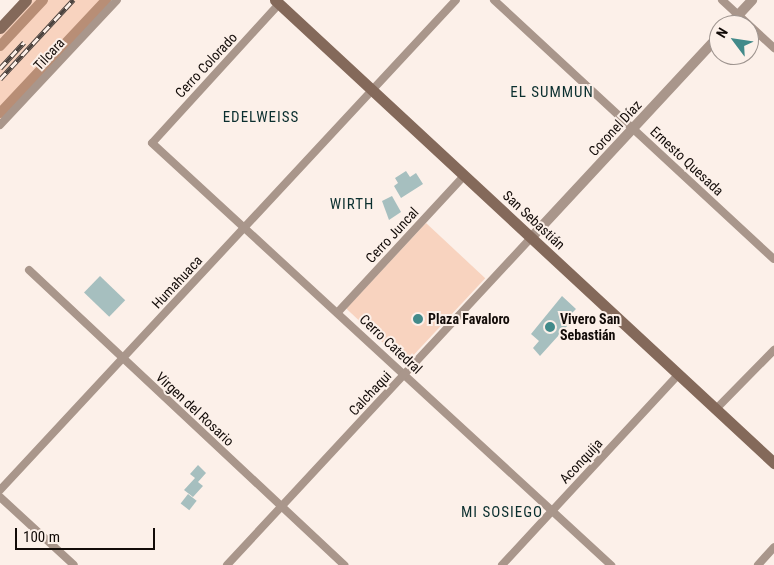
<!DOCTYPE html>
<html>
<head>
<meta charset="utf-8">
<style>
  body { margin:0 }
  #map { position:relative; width:774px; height:565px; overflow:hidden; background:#fcf0e9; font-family:"Roboto Condensed",sans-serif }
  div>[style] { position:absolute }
  .green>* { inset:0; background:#f8d3bf; transform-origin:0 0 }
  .canal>* { height:10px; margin:-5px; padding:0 5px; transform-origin:5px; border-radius:5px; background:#b88e76 }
  .building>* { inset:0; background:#a6bfbf; transform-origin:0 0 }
  .minor>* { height:8px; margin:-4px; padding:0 4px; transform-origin:4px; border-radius:4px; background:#a9968b }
  .tertiary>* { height:10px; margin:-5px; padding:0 5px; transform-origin:5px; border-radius:5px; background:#a9968b }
  .secondary>* { height:11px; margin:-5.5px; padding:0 5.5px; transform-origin:5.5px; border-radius:5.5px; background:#84695a }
  .rail>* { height:4.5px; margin-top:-2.25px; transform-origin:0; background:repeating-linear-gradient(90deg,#fcf0e9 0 8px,#4b433f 0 16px); box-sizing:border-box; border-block:1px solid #4b433f }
  .dots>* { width:14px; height:14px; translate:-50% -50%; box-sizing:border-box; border:2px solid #fcf0e9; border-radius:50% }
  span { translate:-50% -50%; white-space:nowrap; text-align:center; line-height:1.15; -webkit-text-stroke:4px #fcf0e9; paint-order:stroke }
  .street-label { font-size:14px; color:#120b08 }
  .poi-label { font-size:14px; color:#120b08; font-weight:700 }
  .left { translate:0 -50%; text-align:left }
  .neighbourhood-label { font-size:15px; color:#0b2f2f; letter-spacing:1px }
  .north { position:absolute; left:709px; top:15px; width:50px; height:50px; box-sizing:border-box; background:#fcf0e9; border:1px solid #9e948f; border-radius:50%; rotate:301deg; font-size:14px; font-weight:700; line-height:20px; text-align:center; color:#120b08 }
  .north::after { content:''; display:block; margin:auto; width:18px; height:22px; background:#428a8a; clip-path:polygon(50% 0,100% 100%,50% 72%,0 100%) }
  .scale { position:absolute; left:15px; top:528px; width:140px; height:22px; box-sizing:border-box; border:2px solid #120b08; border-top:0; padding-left:6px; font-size:15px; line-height:18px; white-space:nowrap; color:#120b08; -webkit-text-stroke:4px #fcf0e9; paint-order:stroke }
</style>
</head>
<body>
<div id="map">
  <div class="green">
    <i style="clip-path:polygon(26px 0,117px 0,0 125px,0 28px)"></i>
    <i style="left:426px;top:223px;width:81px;height:117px;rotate:43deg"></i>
  </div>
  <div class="canal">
    <i style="left:0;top:46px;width:63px;rotate:-46.9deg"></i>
    <i style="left:0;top:113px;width:155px;rotate:-46.8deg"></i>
  </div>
  <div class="building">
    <i style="clip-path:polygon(406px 171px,410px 177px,416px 173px,423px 184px,401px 198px,394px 186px,398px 183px,395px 178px)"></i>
    <i style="clip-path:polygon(392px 196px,401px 212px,389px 220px,382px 201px)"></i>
    <i style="left:100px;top:276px;width:35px;height:23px;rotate:44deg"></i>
    <i style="clip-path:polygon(562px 296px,576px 309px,564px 321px,568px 325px,540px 356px,533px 348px,539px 341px,531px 334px)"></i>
    <i style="clip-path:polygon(198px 465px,206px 473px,198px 482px,203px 486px,193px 497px,184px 490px,195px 478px,190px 474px)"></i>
    <i style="left:188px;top:494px;width:11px;height:12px;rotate:38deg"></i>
  </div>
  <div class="minor">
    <i style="left:494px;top:0;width:381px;rotate:42.8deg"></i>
    <i style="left:722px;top:0;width:71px;rotate:42.7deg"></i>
    <i style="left:279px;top:4px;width:188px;rotate:132.4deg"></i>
    <i style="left:152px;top:143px;width:624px;rotate:42.6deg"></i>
    <i style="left:0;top:125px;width:171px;rotate:-46.9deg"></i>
    <i style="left:29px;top:270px;width:432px;rotate:43.1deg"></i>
    <i style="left:338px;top:312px;width:185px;rotate:-47.2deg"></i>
    <i style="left:716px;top:409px;width:83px;rotate:-45.5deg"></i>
    <i style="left:0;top:490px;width:669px;rotate:-47.06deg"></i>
    <i style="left:0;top:497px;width:100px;rotate:42.6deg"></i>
    <i style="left:227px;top:565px;width:446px;rotate:-47.1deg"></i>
    <i style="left:502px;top:565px;width:260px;rotate:-47.2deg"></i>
    <i style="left:758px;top:565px;width:24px;rotate:-48deg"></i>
  </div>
  <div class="tertiary">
    <i style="left:729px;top:25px;width:34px;rotate:-47deg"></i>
    <i style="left:531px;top:238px;width:276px;rotate:-47.1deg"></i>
  </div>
  <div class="secondary">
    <i style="left:275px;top:0;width:681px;rotate:42.86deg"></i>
    <i style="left:0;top:28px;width:38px;rotate:-47deg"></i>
  </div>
  <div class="rail">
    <i style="left:0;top:68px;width:35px;rotate:-47deg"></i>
    <i style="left:0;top:79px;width:108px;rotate:-47.3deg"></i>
  </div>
  <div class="dots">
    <i style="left:418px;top:319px;background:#428a8a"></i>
    <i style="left:550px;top:327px;background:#428a8a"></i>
  </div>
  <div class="street-label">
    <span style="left:49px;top:54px;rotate:-47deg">Tilcara</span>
    <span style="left:206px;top:65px;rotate:-47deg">Cerro Colorado</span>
    <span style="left:615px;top:128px;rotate:-47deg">Coronel Díaz</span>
    <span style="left:687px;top:161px;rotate:43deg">Ernesto Quesada</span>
    <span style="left:534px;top:220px;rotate:43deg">San Sebastián</span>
    <span style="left:392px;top:235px;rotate:-47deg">Cerro Juncal</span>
    <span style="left:177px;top:282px;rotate:-47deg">Humahuaca</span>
    <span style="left:391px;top:344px;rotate:43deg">Cerro Catedral</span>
    <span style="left:370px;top:393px;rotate:-47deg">Calchaqui</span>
    <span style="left:195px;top:409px;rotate:43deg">Virgen del Rosario</span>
    <span style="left:581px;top:461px;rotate:-47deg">Aconquija</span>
  </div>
  <div class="poi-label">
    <span class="left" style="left:428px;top:319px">Plaza Favaloro</span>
    <span class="left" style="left:560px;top:327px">Vivero San<br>Sebastián</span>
  </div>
  <div class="neighbourhood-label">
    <span style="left:552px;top:93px">EL SUMMUN</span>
    <span style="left:261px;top:118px">EDELWEISS</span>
    <span style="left:352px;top:205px">WIRTH</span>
    <span style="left:502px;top:513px">MI SOSIEGO</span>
  </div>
  <div class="north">N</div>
  <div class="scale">100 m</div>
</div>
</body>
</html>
